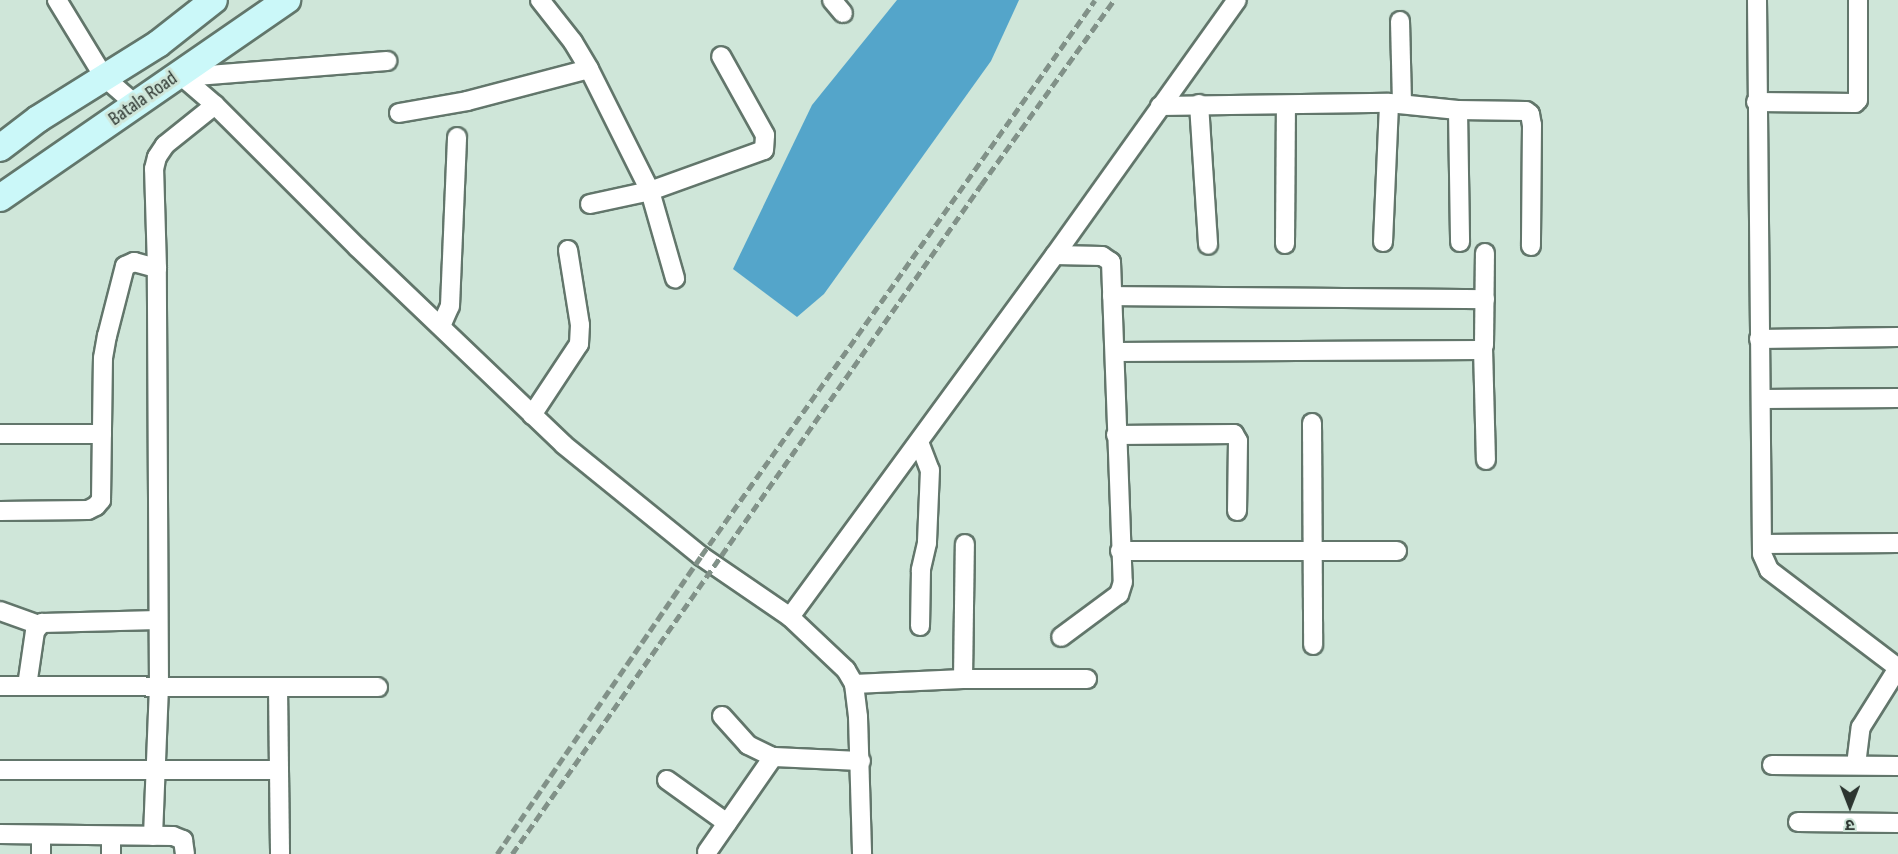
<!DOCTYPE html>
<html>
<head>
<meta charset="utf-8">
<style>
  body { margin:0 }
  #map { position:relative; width:1898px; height:854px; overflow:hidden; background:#cfe6d9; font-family:"Sofia Sans Condensed","Noto Sans Devanagari",sans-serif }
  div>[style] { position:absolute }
  .water>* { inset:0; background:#54a5ca }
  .roads { filter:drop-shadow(2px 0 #62766b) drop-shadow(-2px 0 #62766b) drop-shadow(0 2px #62766b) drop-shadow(0 -2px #62766b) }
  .street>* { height:18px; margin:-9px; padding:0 9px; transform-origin:9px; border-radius:9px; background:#fff }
  .secondary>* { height:26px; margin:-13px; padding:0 13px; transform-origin:13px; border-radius:13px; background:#cbf8f9 }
  .rail>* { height:4.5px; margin-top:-2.25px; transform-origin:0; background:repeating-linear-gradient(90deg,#819188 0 9px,transparent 0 13.5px) }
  span { translate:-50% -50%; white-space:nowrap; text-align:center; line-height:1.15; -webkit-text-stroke:6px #cfe6d9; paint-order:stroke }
  .street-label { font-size:20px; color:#2c3530 }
  .north { position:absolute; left:1820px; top:776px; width:60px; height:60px; -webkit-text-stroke:4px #cfe6d9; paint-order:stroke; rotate:180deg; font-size:16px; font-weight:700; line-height:24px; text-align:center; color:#2c3530 }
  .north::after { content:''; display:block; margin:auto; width:21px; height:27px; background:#2c3530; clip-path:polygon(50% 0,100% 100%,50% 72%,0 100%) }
</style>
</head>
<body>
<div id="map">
  <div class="water">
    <i style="clip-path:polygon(897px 0,1019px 0,991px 61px,824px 294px,797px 317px,733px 269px,812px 105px)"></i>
  </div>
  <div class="roads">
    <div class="street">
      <i style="left:57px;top:0;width:90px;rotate:58.6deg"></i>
      <i style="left:104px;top:77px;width:41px;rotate:41.1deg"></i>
      <i style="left:540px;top:0;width:53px;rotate:51.8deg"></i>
      <i style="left:573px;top:42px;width:31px;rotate:59deg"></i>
      <i style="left:589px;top:69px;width:136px;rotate:63.4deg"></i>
      <i style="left:650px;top:191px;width:91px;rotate:74deg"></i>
      <i style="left:832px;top:0;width:17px;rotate:50deg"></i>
      <i style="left:1757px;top:0;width:554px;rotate:89.48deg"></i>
      <i style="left:1762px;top:554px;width:17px;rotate:66deg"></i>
      <i style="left:1769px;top:570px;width:162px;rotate:37.2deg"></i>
      <i style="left:1400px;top:21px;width:83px;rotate:88.6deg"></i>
      <i style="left:179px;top:74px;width:48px;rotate:40.7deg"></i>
      <i style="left:215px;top:105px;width:201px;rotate:45deg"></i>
      <i style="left:357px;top:247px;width:286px;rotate:43.7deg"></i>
      <i style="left:564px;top:445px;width:176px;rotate:39deg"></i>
      <i style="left:701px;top:556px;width:108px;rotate:34.4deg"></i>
      <i style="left:790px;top:617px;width:77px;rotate:43.4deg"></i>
      <i style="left:846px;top:670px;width:16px;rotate:60deg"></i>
      <i style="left:854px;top:684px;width:33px;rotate:83deg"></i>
      <i style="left:858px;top:717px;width:137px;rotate:88.3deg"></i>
      <i style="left:183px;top:77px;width:205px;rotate:-4.5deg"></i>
      <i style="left:1756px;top:102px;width:99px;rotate:0.6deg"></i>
      <i style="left:1855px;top:103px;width:4px;rotate:-45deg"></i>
      <i style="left:1858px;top:100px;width:100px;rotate:-90deg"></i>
      <i style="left:1199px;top:104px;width:141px;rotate:86.3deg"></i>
      <i style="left:1160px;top:106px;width:229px;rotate:-0.8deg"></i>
      <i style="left:1389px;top:103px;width:69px;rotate:5.8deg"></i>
      <i style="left:1458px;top:110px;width:68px;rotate:0.8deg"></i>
      <i style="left:1526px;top:111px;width:5px;rotate:37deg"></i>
      <i style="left:1530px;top:114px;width:11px;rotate:80deg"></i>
      <i style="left:1532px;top:125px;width:121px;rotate:90.5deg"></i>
      <i style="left:1458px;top:110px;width:132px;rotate:89.1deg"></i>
      <i style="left:399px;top:113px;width:69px;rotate:-10deg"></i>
      <i style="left:467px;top:101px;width:126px;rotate:-14.7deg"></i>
      <i style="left:590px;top:204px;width:61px;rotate:-12.2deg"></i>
      <i style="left:650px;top:191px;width:121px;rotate:-19.8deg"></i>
      <i style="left:764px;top:150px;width:15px;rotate:-86deg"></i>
      <i style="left:765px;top:135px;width:90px;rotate:-119.1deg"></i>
      <i style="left:1383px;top:242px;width:139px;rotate:-87.5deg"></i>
      <i style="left:1285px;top:244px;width:139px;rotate:-89.6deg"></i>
      <i style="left:1055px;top:255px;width:47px;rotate:1.2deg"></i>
      <i style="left:1102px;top:256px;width:11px;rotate:34deg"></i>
      <i style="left:1111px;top:262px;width:320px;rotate:87.9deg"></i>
      <i style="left:1123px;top:582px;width:13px;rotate:108deg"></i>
      <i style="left:1119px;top:594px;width:72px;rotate:143.4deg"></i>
      <i style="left:1112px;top:296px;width:373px;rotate:0.5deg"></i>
      <i style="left:441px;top:326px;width:22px;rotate:-66deg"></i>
      <i style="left:450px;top:306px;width:169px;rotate:-87.6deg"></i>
      <i style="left:1759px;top:339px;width:139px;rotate:-0.8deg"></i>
      <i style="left:1483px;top:348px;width:112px;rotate:88.5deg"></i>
      <i style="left:1115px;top:352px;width:365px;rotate:-0.3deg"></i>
      <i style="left:1480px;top:350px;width:6px;rotate:-51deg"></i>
      <i style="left:1484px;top:345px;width:92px;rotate:-89.4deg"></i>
      <i style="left:1762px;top:399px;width:136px;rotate:-0.4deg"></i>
      <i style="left:532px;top:415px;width:85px;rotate:-56.5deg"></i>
      <i style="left:579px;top:344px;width:19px;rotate:-87deg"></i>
      <i style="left:580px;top:325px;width:76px;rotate:-99.1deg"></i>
      <i style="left:1312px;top:423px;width:222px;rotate:89.7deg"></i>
      <i style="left:0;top:434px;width:102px"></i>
      <i style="left:1116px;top:435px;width:118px;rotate:-0.5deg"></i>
      <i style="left:1234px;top:434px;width:8px;rotate:60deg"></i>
      <i style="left:1238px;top:441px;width:70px;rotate:90.8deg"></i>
      <i style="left:919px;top:442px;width:30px;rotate:69deg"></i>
      <i style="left:930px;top:470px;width:73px;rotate:92.4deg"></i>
      <i style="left:927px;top:543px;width:28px;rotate:103deg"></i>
      <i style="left:921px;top:570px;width:56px;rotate:91deg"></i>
      <i style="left:0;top:511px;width:88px;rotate:-0.7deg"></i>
      <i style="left:88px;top:510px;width:9px;rotate:-27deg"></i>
      <i style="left:96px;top:506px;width:8px;rotate:-50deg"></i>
      <i style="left:101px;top:500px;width:142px;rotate:-89.2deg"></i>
      <i style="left:103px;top:358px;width:22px;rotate:-80deg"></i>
      <i style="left:107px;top:336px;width:72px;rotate:-75.6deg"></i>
      <i style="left:125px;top:266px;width:10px;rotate:-24deg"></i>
      <i style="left:134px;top:262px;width:24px;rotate:15deg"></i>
      <i style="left:1762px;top:544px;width:136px;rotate:-0.4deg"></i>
      <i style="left:1120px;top:551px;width:277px"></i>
      <i style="left:0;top:611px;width:41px;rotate:19.7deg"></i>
      <i style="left:790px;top:617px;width:449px;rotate:-53.8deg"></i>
      <i style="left:1055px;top:255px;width:313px;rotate:-54.5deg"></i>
      <i style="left:963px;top:679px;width:135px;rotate:-89.2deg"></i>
      <i style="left:854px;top:684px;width:109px;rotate:-2.6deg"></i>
      <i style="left:963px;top:679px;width:124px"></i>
      <i style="left:0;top:686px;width:378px;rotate:0.2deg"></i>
      <i style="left:27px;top:686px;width:56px;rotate:-81.7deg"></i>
      <i style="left:35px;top:631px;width:11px;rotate:-49deg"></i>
      <i style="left:42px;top:623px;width:116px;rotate:-1.5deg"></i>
      <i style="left:278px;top:687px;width:167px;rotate:89.3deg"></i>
      <i style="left:722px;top:716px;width:39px;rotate:48deg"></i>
      <i style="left:748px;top:745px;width:28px;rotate:26deg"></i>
      <i style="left:773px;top:757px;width:88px;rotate:2.6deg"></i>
      <i style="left:1772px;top:765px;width:126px;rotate:0.5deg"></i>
      <i style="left:1856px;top:765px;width:38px;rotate:-83deg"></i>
      <i style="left:1861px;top:727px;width:70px;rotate:-57.9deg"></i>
      <i style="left:0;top:770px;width:279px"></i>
      <i style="left:667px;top:780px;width:74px;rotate:35.6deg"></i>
      <i style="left:1798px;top:822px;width:100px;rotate:0.6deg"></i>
      <i style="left:0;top:834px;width:173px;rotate:0.7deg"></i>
      <i style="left:173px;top:836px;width:11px;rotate:22deg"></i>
      <i style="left:183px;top:840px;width:14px;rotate:82deg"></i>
      <i style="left:41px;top:835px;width:19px;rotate:90deg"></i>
      <i style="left:153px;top:836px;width:148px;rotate:-87.7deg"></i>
      <i style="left:159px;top:688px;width:420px;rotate:-90.3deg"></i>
      <i style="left:157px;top:268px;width:99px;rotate:-91.7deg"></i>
      <i style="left:154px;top:169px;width:12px;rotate:-76deg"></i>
      <i style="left:157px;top:157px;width:14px;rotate:-56deg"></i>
      <i style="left:165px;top:145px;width:64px;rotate:-38.7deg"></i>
      <i style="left:707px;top:852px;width:116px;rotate:-55.2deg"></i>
      <i style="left:111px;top:854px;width:18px;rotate:-90deg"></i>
    </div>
    <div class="secondary">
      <i style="left:0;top:148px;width:48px;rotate:-37.3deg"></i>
      <i style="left:38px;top:119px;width:142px;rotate:-32deg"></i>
      <i style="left:158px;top:44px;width:71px;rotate:-38.2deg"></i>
      <i style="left:0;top:198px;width:349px;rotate:-34.6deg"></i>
    </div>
  </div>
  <div class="rail">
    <i style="left:497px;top:854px;width:361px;rotate:-55.6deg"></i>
    <i style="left:701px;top:556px;width:681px;rotate:-54.68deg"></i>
    <i style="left:512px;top:854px;width:817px;rotate:-54.97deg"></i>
    <i style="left:981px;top:185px;width:228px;rotate:-54.3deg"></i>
  </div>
  <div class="street-label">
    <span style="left:143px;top:99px;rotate:-35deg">Batala Road</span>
  </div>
  <div class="north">उ</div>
</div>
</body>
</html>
